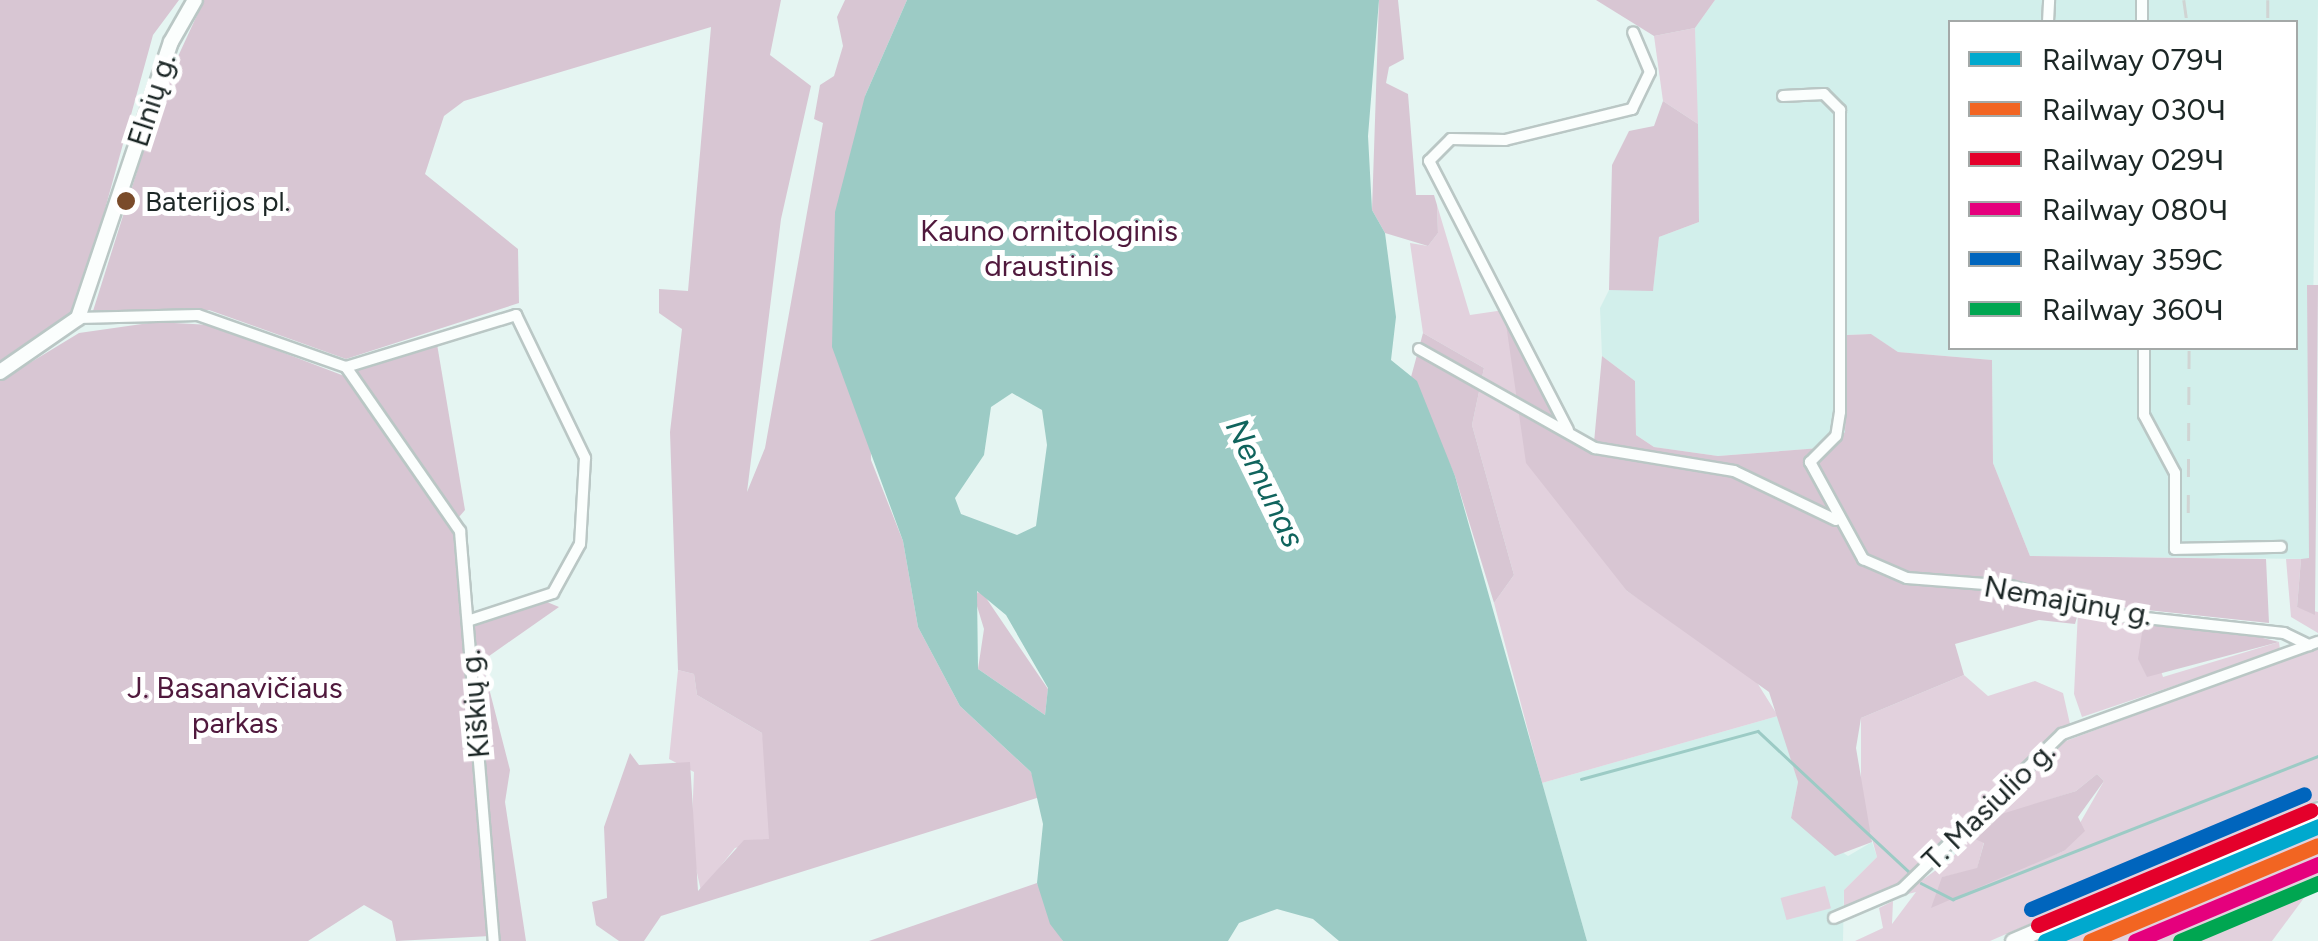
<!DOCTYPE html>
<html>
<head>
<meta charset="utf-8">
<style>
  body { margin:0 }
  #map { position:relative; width:2318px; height:941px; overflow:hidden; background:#e5f5f2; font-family:Figtree,sans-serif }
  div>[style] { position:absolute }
  .built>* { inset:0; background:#d2efeb }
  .green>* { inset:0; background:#e2d1dd; transform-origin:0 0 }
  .forest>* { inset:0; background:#d8c6d3 }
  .water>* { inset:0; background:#9ccbc5 }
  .stream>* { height:2.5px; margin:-1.25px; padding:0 1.25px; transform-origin:1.25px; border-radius:1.25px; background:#9ccbc5 }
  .roads { filter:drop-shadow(2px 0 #bac7c5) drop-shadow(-2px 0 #bac7c5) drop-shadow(0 2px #bac7c5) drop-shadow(0 -2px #bac7c5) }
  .street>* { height:10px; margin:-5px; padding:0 5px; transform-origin:5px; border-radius:5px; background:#fbfefd }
  .secondary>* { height:14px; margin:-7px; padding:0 7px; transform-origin:7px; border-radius:7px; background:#fbfefd }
  .primary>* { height:15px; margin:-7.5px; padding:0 7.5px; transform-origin:7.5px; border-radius:7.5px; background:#fbfefd }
  .rail>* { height:2.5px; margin-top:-1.25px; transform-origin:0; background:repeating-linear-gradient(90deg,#d0d4d3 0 18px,transparent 0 36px) }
  .rail-1>* { height:15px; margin:-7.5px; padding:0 7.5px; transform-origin:7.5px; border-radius:7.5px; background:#00a9ce }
  .rail-2>* { height:15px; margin:-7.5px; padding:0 7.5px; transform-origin:7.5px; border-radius:7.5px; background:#f26522 }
  .rail-3>* { height:15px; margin:-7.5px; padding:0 7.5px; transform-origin:7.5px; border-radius:7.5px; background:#e4002b }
  .rail-4>* { height:15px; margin:-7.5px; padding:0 7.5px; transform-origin:7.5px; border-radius:7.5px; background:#e5007d }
  .rail-5>* { height:15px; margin:-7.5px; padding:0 7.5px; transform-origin:7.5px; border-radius:7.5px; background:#0065bd }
  .rail-6>* { height:15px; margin:-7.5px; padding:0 7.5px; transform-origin:7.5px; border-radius:7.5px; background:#00a651 }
  .dots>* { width:28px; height:28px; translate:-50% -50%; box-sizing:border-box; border:5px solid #fff; border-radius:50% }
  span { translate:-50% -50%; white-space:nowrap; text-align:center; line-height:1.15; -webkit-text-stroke:10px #fff; paint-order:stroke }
  .bus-label { font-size:28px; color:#1c2726 }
  .left { translate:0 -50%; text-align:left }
  .street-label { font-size:30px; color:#1c2726 }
  .park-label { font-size:30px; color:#50193d }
  .water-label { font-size:32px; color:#10645d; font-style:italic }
  .legend { position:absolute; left:1948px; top:20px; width:350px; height:330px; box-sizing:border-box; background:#fff; border:2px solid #a4a9a8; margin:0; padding:12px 18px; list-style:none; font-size:30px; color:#1c2726 }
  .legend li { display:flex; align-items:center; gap:20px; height:50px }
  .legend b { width:50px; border:2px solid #a4a9a8 }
</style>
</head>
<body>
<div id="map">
  <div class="built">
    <i style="clip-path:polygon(evenodd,1715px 0,2318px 0,2309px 559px,2030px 556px,1993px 463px,1992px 360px,1898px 352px,1870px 334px,1847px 335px,1845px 433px,1833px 447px,1718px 456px,1654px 447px,1636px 435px,1635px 381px,1602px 356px,1600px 308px,1609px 290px,1653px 290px,1659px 237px,1699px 222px,1695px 28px,1715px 0,1950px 22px,2296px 22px,2296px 348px,1950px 348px,1950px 22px)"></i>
    <i style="clip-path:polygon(1778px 716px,1798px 782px,1791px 818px,1848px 856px,1872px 842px,1877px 857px,1844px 890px,1843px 941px,1587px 941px,1542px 783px)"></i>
  </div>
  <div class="green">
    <i style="clip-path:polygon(1695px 28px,1698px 124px,1663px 101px,1654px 36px)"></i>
    <i style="clip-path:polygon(1437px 205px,1470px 315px,1504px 310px,1627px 591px,1751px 673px,1778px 716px,1542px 783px,1494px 603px,1514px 575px,1472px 425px,1484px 368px,1423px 333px,1410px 243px,1428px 246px,1438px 233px)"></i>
    <i style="clip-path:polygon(2286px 559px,2301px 559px,2297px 607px,2318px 612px,2318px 633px,2291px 617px)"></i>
    <i style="clip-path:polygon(2078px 611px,2144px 620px,2163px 677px,2279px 642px,2280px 650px,2082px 717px,2074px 694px)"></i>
    <i style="clip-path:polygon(evenodd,2318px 647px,2318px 800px,1990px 941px,1855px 941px,1883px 928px,1879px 908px,1893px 901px,1892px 924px,1916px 892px,1900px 896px,1950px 860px,2055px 745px,2318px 647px,2097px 774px,2104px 781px,2064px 851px,1949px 896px,1943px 877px,1977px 869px,1984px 842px,1976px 839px,1996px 817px,2076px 791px,2097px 774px)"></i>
    <i style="clip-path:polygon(678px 670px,694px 674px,697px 695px,762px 733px,772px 784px,769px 840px,735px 848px,701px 891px,691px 846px,694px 772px,669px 759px)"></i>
    <i style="clip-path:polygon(1964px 675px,1988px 696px,2035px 681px,2063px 693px,2070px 724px,1903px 882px,1844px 909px,1844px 890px,1877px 857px,1861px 799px,1861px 718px)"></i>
    <i style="clip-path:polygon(2318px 829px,2318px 879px,2272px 941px,2055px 941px)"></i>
    <i style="left:1825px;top:886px;width:23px;height:46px;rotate:75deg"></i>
  </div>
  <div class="forest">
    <i style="clip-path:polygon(0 0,179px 0,153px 35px,80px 300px,64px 323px,0 361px)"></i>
    <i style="clip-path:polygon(204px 0,781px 0,770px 55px,811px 86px,781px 219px,747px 492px,765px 448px,823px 123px,814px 119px,820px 85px,834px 76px,843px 46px,837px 17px,845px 0,907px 0,865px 96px,871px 460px,903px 541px,918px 627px,960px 706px,1031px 772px,1040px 797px,661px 916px,644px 941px,619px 941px,596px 925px,592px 902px,607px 898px,604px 827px,630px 753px,639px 765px,690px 762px,698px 891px,744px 840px,769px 839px,762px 733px,697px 695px,694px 674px,678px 670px,670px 432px,682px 329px,659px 313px,659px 289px,688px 291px,711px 27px,464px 101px,444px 116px,425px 174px,518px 249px,519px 303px,346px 359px,209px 310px,93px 311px,163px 89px)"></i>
    <i style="clip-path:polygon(1379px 0,1398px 0,1404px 59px,1389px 67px,1386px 83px,1408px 94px,1416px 195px,1434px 195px,1437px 205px,1438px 233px,1428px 246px,1385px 233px,1372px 210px)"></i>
    <i style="clip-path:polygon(1596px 0,1715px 0,1695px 28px,1654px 36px)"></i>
    <i style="clip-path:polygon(1663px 101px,1698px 124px,1699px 222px,1659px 237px,1653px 291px,1609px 290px,1612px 165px,1629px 131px,1654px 126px)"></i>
    <i style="clip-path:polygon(2307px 285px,2318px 285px,2315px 615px,2297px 607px,2301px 559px,2309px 558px)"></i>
    <i style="clip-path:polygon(1504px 310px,1566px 435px,1593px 453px,1602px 356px,1635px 381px,1636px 435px,1654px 447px,1718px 456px,1833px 447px,1845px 432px,1847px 335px,1871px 334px,1898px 352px,1992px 360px,1993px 463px,2030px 556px,2266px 559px,2269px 623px,2081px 603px,2075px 624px,2039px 620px,1955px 644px,1964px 675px,1861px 718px,1856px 748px,1872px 842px,1835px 856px,1791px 818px,1798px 782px,1769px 692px,1627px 591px,1526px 463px)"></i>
    <i style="clip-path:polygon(156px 322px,211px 325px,347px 377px,456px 534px,490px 936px,396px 941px,392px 921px,364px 905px,308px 941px,0 941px,0 381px,79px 333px)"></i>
    <i style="clip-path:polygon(1423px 333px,1484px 368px,1472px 425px,1514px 575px,1494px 603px,1455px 476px,1411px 377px)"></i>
    <i style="clip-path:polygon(437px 344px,465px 510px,459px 517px,356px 371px)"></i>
    <i style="clip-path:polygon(982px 592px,1048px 689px,1045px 715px,978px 669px,984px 629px,973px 593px)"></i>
    <i style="clip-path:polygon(547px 602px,559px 607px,482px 661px,510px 770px,505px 802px,526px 941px,499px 941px,471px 624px)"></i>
    <i style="clip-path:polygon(2144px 620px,2223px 628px,2279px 642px,2147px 677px,2138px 659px)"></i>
    <i style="clip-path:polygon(2097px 774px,2104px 781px,2078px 817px,2085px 831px,2064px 851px,1931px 908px,1942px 877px,1977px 868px,1984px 843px,1975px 839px,1995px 816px,2076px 791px)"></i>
    <i style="clip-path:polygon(1037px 883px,1063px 941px,869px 941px)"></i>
  </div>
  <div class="water">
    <i style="clip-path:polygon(evenodd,907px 0,1379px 0,1368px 136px,1372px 210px,1385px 233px,1396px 317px,1391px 360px,1417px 381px,1455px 476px,1587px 941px,1339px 941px,1313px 919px,1277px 909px,1239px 923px,1228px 941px,1063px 941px,1050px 924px,1037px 883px,1043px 824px,1031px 772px,960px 706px,918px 627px,903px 541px,832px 347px,835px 212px,865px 96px,907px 0,1012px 393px,1042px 410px,1047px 445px,1036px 526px,1017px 535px,961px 514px,955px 498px,984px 455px,991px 407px,1012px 393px,907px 0,977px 591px,1006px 615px,1048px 688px,1045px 715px,978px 669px,977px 591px)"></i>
  </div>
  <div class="stream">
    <i style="left:1581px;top:779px;width:183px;rotate:-15.2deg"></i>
    <i style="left:1758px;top:731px;width:207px;rotate:43deg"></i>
    <i style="left:1921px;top:883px;width:36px;rotate:27deg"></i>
    <i style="left:1953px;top:899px;width:392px;rotate:-21.4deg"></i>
  </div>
  <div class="roads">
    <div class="street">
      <i style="left:2048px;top:22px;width:22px;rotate:-87deg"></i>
      <i style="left:2142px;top:22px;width:22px;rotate:-90deg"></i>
      <i style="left:1783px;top:96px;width:41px;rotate:-2.8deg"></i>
      <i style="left:1824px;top:94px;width:23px;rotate:45deg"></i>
      <i style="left:1840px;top:110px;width:302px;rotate:90deg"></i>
      <i style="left:1840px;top:412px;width:24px;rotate:99deg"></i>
      <i style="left:1836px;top:436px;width:37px;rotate:135deg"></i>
      <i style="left:1810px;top:462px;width:111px;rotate:61.3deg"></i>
      <i style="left:1863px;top:559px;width:48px;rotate:23.4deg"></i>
      <i style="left:1907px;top:578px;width:104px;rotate:4.4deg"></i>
      <i style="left:2011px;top:586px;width:102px;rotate:15.9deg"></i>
      <i style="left:2109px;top:614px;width:176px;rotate:6.2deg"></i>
      <i style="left:2284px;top:633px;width:28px;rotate:26deg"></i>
      <i style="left:78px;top:318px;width:120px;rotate:-1.4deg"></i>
      <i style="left:198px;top:315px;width:157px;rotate:19.4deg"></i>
      <i style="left:346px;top:367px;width:178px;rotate:-17deg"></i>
      <i style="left:516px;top:315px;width:159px;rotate:64.2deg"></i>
      <i style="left:585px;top:458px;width:86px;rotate:93.3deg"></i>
      <i style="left:580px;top:544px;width:56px;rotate:118.9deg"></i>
      <i style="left:553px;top:593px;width:89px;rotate:161.8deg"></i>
      <i style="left:2144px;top:348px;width:67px;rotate:90deg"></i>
      <i style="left:2144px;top:415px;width:66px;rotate:61.9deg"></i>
      <i style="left:2175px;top:473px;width:76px;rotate:90deg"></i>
      <i style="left:2175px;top:549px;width:106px;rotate:-1.1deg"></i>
      <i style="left:1419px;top:349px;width:202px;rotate:29.4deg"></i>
      <i style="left:1595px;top:448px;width:141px;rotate:9.4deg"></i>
      <i style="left:1734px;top:471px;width:113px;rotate:25.7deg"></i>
      <i style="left:346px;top:367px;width:200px;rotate:55.2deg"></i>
      <i style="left:460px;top:531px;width:411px;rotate:85.3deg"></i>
      <i style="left:1568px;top:430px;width:303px;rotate:-117.3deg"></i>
      <i style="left:1429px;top:161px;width:31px;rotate:-45deg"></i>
      <i style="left:1451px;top:139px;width:54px;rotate:1.1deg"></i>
      <i style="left:1505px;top:140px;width:131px;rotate:-13.7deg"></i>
      <i style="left:1632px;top:109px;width:41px;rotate:-64.1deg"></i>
      <i style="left:1650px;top:72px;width:43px;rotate:-113deg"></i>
      <i style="left:1834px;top:918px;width:74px;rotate:-23.1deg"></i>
      <i style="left:1902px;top:889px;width:223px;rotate:-44.1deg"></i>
      <i style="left:2062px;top:734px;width:272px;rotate:-19.8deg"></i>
    </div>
    <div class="secondary">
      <i style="left:0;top:372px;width:95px;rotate:-34.7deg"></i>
      <i style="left:78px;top:318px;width:291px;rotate:-71.4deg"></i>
      <i style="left:171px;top:42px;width:48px;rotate:-60.3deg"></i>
    </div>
    <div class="primary">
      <i style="left:2013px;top:941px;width:332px;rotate:-23.2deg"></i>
    </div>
  </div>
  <div class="rail">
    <i style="left:2184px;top:0;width:22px;rotate:82deg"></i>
    <i style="left:2268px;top:0;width:22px;rotate:90deg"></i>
    <i style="left:2188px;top:513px;width:165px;rotate:-89.7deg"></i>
  </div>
  <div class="rail-1">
    <i style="left:2045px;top:941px;width:296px;rotate:-22.8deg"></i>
  </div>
  <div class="rail-2">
    <i style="left:2090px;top:941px;width:247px;rotate:-22.8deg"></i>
  </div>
  <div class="rail-3">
    <i style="left:2038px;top:925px;width:296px;rotate:-22.8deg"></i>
  </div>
  <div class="rail-4">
    <i style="left:2135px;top:941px;width:199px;rotate:-22.8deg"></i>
  </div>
  <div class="rail-5">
    <i style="left:2031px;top:909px;width:296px;rotate:-22.8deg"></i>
  </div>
  <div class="rail-6">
    <i style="left:2180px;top:941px;width:150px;rotate:-22.8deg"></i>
  </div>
  <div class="dots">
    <i style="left:126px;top:201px;background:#7a4b2a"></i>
  </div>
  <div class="bus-label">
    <span class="left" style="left:145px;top:201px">Baterijos pl.</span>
  </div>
  <div class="street-label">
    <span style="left:152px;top:100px;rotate:-72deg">Elnių g.</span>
    <span style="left:2068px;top:601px;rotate:10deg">Nemajūnų g.</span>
    <span style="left:475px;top:704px;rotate:-95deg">Kiškių g.</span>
    <span style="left:1989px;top:806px;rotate:-44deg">T. Masiulio g.</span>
  </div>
  <div class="park-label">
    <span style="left:1049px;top:248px">Kauno ornitologinis<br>draustinis</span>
    <span style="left:235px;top:705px">J. Basanavičiaus<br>parkas</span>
  </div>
  <div class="water-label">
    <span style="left:1265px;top:483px;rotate:64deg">Nemunas</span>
  </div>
  <ul class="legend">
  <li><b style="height:12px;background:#00a9ce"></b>Railway 079Ч</li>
  <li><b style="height:12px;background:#f26522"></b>Railway 030Ч</li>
  <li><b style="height:12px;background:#e4002b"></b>Railway 029Ч</li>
  <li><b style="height:12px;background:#e5007d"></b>Railway 080Ч</li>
  <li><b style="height:12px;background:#0065bd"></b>Railway 359С</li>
  <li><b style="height:12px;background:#00a651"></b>Railway 360Ч</li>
  </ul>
</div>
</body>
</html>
